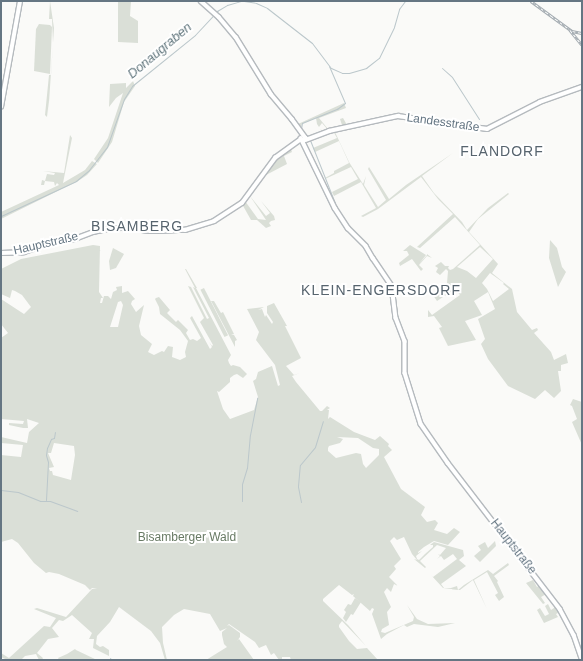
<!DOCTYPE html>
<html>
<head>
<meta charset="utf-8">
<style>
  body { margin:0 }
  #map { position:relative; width:583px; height:661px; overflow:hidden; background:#fafaf8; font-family:Arial,sans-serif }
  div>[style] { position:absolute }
  .green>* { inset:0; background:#dadfd7; transform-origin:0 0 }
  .stream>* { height:1px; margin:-0.5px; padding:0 0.5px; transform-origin:0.5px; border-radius:0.5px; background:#bbc7cb }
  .roads { filter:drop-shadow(1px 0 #b5babe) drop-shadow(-1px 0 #b5babe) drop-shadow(0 1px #b5babe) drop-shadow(0 -1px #b5babe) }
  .major>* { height:3.5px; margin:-1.75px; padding:0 1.75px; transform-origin:1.75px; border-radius:1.75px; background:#fff }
  .rail>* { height:2.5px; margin-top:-1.25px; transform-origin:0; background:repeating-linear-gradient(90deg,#fff 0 3px,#a2aab0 0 6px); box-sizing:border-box; border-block:1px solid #a2aab0 }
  span { translate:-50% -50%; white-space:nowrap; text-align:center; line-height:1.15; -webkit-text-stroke:4px #fff; paint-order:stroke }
  .street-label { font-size:12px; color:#657683 }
  .park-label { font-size:12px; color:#687a64 }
  .water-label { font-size:13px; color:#60757c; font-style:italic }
  .quarter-label { font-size:14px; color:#57646e; letter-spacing:1px }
  .frame { position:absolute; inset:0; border:2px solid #657683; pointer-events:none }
</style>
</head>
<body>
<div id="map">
  <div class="green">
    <i style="clip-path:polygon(50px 1px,54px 28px,48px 117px,49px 100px,47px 117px,45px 115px,49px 75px,51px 75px,53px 43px,52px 19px,49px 19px)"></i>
    <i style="clip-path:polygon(118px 1px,131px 1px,130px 16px,138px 21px,138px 43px,118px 42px)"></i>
    <i style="clip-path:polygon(39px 24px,50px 25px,52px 27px,50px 74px,34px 71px,36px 29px)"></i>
    <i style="clip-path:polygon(133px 81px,135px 86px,124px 102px,112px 142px,98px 163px,94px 159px,108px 138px,123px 93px,116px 98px,109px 107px,110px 84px,126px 83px,126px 88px)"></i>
    <i style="clip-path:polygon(344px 103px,346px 108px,319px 118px,328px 129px,342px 125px,340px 119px,343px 118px,347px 125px,323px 132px,320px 129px,323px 131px,328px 130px,322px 123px,319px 127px,317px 124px,316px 118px,302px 124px,301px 129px,298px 124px)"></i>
    <i style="clip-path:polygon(evenodd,333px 131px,335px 132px,349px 162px,363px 184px,366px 176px,364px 185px,378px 207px,386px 200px,368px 169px,369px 167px,389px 199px,406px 185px,453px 153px,422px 176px,434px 193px,462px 222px,467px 230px,488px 208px,508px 193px,509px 194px,478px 219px,469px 232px,498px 264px,492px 273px,512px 289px,517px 312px,532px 330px,537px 328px,538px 330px,534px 333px,551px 352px,554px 360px,566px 354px,568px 363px,561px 365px,561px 371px,558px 371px,561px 391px,554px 398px,545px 390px,535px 399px,508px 386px,488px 359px,481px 344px,485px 339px,478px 319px,495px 309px,488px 292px,474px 301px,482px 315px,465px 321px,476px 340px,448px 346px,439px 328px,442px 327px,434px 316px,428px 317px,428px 310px,432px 315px,460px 295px,455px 289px,437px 301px,431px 292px,434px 295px,447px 283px,448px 271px,446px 269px,440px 275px,436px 272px,438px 268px,435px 266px,441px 262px,445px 266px,449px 266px,448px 268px,450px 270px,453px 269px,480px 245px,455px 217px,420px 248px,417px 247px,453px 214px,438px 199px,421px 177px,378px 209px,363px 217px,361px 216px,376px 208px,361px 182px,334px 196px,332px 192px,358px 179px,351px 167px,325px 179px,325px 178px,334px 173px,334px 171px,349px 163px,339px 141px,315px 152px,313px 148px,337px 138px,333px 131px,480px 247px,493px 259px,476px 278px,467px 271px,457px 267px,480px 247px,333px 131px,490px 273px,504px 283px,503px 284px,509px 289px,493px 301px,487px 289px,482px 283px,490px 273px)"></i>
    <i style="clip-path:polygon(70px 135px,72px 138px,63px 183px,85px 170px,92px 161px,97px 164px,87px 175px,78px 181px,1px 219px,1px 212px,59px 185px,57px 183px,55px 186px,54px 182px,45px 181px,44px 185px,41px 185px,42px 180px,45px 181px,47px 174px,54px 175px,55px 173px,43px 171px,64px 173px)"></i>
    <i style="clip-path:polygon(290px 147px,292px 152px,284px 156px,287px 164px,266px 175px,259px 181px,270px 164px)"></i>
    <i style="clip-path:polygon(250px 196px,266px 216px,270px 213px,261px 201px,274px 216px,275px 220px,271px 221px,269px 223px,271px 226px,266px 228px,257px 220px,251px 220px,242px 204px,245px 201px,258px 219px,266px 220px)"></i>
    <i style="clip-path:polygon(550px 240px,557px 248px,562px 267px,566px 272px,558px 287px,549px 258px)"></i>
    <i style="clip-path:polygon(evenodd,93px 245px,100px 246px,99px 292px,103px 298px,101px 298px,100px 303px,102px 303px,104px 296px,108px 296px,111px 299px,113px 292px,117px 290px,116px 287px,122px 286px,122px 293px,128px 291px,135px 299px,132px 301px,131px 304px,136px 312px,144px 305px,139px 326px,141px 335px,152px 344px,148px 352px,154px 355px,162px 351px,164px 352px,168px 346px,173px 347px,172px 357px,180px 360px,186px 357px,185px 352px,188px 341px,180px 330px,160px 314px,159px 307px,155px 299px,156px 298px,159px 297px,170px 310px,167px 313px,176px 322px,178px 320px,188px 330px,186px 333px,190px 340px,193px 339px,197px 341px,201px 338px,190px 318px,192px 316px,210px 349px,212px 347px,209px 342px,212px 346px,213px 345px,200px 322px,204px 318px,188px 286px,191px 287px,207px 319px,209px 318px,193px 287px,195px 288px,185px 269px,186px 269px,197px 288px,199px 288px,196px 288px,231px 355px,228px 360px,229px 363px,231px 366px,233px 365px,240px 367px,247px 374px,243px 378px,237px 374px,234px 375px,230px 378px,230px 382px,219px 392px,217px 391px,223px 409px,230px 419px,254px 410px,258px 397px,253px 381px,256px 379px,258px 372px,272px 366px,278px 386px,280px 385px,275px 365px,256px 340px,259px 332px,247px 309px,264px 307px,258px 310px,262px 309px,265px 317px,266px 315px,272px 324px,273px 322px,267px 313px,267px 306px,274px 303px,287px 326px,285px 326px,301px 358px,286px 366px,294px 375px,300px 373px,292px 376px,296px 382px,320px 411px,322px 411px,327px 406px,330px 408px,327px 410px,329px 410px,328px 419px,330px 417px,354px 432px,375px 440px,380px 436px,389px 444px,388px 446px,392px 450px,384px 457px,401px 489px,425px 507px,421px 515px,427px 522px,435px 520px,438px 523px,434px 530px,447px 534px,454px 528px,460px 532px,448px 545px,434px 541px,424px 547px,418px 552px,418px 553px,422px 551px,416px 556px,417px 559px,419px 560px,425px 554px,433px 547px,433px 545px,430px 545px,434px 542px,463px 550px,464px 556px,459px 560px,466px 566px,441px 584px,444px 588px,451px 588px,457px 586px,458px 590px,464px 585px,488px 570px,493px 574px,508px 563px,509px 565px,494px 576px,498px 581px,497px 582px,504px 597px,499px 601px,495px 595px,498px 593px,487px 572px,474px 580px,487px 609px,473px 580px,460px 590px,443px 588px,431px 575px,433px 577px,457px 559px,453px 554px,444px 560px,441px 556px,437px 559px,440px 556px,438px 554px,440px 555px,446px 548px,437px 545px,420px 561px,426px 567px,425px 568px,414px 559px,417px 560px,412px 554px,404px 537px,397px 540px,394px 537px,390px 541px,401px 559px,394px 566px,396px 569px,389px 577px,398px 586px,394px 584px,391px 592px,387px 588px,384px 592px,391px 607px,387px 612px,389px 625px,382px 629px,381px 632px,385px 633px,413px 621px,414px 617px,407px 605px,417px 619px,428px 624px,455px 623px,438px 627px,414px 624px,407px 627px,404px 625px,387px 634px,381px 639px,372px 614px,374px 609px,372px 608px,370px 611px,353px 596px,354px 594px,352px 595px,339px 585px,323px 599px,323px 601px,348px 625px,366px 646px,342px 621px,339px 625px,339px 627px,349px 641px,357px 649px,367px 648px,378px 660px,291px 660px,290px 657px,282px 657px,282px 660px,279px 660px,274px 653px,271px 655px,266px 645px,259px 648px,255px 642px,229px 624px,227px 626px,229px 625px,240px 633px,240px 637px,237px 641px,239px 639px,254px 660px,206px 660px,227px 647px,224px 644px,222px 635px,222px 632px,227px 628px,220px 631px,210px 614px,184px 609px,174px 615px,162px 627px,163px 643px,167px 660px,165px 660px,160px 643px,151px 631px,119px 607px,110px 622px,97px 636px,96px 644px,100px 647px,103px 646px,109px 650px,109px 656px,93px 648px,94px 639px,89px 639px,92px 633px,72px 615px,63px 621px,59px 620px,52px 628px,59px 637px,48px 639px,37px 653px,43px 658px,42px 660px,39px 660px,36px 654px,25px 656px,21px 660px,7px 660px,1px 657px,1px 653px,9px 658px,44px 626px,50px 627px,56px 618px,34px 609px,37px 608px,66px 617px,92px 589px,97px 589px,92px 588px,90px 590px,85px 585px,59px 574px,49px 572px,46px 573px,34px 563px,18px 543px,12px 539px,1px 542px,1px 455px,21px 457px,23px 445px,1px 443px,1px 437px,27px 443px,29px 432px,39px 423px,27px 419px,28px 428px,23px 428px,9px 425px,9px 423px,23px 424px,24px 421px,1px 419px,1px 338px,8px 333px,1px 324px,1px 299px,24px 314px,31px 307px,22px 295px,15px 291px,12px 290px,10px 298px,1px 294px,1px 269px,21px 259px,93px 245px,121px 301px,123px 305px,118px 327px,110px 327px,118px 302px,121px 301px,93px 245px,337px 437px,358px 438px,373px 448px,379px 449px,379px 455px,366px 468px,363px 464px,361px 454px,356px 453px,336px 458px,328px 451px,328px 448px,329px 446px,340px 443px,343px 439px,337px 437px,93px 245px,54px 443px,74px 446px,75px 455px,71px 480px,53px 475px,52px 471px,50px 471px,49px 468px,54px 467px,48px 453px,51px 453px,54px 443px)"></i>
    <i style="clip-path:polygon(410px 245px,426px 255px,419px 264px,427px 255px,427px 254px,432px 258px,427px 256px,419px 265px,423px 269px,421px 271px,412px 259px,400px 266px,399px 263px,409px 255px,407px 251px,403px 251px)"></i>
    <i style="clip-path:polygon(113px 248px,124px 254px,116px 268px,110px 270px,109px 261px)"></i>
    <i style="left:204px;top:288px;width:53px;height:4px;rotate:63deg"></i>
    <i style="clip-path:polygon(211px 301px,214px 301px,221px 313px,223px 312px,234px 334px,231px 335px,234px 335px,237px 340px,235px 341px,235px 347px)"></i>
    <i style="clip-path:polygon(573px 399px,582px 402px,582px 445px,572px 422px,577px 419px,572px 406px,570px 405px)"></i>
    <i style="clip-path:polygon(495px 541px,496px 546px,480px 562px,474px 556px,481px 550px,478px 546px,485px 542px,488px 548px)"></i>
    <i style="clip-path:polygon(533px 580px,537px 587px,541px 584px,548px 593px,541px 597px,545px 603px,543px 604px,526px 583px)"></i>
    <i style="clip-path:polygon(355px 598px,361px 602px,353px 615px,351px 614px,346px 622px,343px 618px,346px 612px,344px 610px,348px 604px,351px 605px)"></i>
    <i style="clip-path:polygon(548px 604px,551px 610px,557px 606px,556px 610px,560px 612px,556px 614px,558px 617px,544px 623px,537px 610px,540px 608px,545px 616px,549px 614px,545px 606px)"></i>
    <i style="clip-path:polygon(75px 649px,76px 650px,97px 660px,59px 660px,58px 658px,67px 654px)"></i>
  </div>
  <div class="stream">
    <i style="left:244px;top:1px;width:12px;rotate:9deg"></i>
    <i style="left:256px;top:3px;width:12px;rotate:24deg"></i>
    <i style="left:267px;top:8px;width:57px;rotate:37.9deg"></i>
    <i style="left:312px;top:43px;width:31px;rotate:53deg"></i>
    <i style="left:331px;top:68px;width:12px;rotate:24deg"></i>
    <i style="left:342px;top:73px;width:7px"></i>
    <i style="left:349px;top:73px;width:18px;rotate:-16deg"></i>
    <i style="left:366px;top:68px;width:16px;rotate:-38deg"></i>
    <i style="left:379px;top:58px;width:34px;rotate:-64deg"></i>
    <i style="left:394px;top:27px;width:19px;rotate:-74deg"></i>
    <i style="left:399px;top:9px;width:10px;rotate:-53deg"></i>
    <i style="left:442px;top:68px;width:13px;rotate:42deg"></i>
    <i style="left:452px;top:77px;width:50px;rotate:57.3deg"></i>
    <i style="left:301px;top:129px;width:6px;rotate:-81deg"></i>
    <i style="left:302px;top:123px;width:38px;rotate:-22deg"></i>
    <i style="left:337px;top:109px;width:10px;rotate:-37deg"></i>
    <i style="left:345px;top:103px;width:40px;rotate:-113.4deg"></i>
    <i style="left:310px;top:140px;width:68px;rotate:68.4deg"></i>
    <i style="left:1px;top:216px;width:83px;rotate:-25deg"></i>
    <i style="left:76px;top:181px;width:17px;rotate:-40deg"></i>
    <i style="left:89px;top:170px;width:29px;rotate:-52deg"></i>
    <i style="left:107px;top:147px;width:51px;rotate:-70.5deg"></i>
    <i style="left:124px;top:99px;width:15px;rotate:-58deg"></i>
    <i style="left:132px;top:86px;width:81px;rotate:-39deg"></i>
    <i style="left:195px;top:35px;width:33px;rotate:-47deg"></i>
    <i style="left:217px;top:11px;width:12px;rotate:-31deg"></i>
    <i style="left:227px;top:5px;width:15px;rotate:-16deg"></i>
    <i style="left:1px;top:490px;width:17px;rotate:7deg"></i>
    <i style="left:18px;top:492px;width:24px;rotate:22deg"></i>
    <i style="left:40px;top:501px;width:10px"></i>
    <i style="left:50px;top:501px;width:29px;rotate:20deg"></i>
    <i style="left:46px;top:500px;width:38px;rotate:-87deg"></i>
    <i style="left:48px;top:462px;width:7px;rotate:-106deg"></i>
    <i style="left:46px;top:455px;width:7px;rotate:-82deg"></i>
    <i style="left:47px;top:448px;width:10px;rotate:-66deg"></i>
    <i style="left:51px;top:439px;width:3px;rotate:-18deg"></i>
    <i style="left:54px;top:438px;width:6px;rotate:-81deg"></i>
    <i style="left:242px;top:501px;width:17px;rotate:-90deg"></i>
    <i style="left:242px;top:484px;width:17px;rotate:-73deg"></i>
    <i style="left:247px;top:468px;width:33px;rotate:-85deg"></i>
    <i style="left:250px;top:435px;width:38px;rotate:-79deg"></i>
    <i style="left:301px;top:502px;width:16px;rotate:-101deg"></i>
    <i style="left:298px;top:486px;width:21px;rotate:-85deg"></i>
    <i style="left:300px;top:465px;width:23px;rotate:-50deg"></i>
    <i style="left:315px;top:447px;width:27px;rotate:-73deg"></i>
    <i style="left:110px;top:658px;width:3px;rotate:45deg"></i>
  </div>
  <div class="roads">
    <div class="major">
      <i style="left:201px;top:1px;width:24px;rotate:42deg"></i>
      <i style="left:219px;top:17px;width:26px;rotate:50deg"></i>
      <i style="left:236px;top:37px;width:67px;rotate:58.4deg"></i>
      <i style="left:271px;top:94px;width:33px;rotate:50deg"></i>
      <i style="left:292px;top:119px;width:24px;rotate:54deg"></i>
      <i style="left:306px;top:138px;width:4px;rotate:124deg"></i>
      <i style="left:1px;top:107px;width:108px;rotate:-79.8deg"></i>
      <i style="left:301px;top:138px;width:78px;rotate:64.1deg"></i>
      <i style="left:335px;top:208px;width:24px;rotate:57deg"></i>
      <i style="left:348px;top:228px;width:25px;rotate:45deg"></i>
      <i style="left:366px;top:246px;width:14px;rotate:60deg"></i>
      <i style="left:373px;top:258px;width:34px;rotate:56deg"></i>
      <i style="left:392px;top:286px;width:32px;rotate:83deg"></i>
      <i style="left:396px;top:318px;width:25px;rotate:69deg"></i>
      <i style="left:405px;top:341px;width:32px;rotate:90deg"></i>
      <i style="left:405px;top:373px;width:53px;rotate:72.6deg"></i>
      <i style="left:421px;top:424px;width:47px;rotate:55.3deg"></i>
      <i style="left:448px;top:463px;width:184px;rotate:52.5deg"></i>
      <i style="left:560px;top:609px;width:30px;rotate:62deg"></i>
      <i style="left:574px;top:635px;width:24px;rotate:71deg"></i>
      <i style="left:306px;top:140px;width:25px;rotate:-21deg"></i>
      <i style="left:329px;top:131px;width:71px;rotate:-12.3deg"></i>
      <i style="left:398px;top:116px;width:90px;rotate:8.3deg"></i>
      <i style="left:487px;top:129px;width:59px;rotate:-27deg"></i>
      <i style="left:540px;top:102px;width:45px;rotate:-19.7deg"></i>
      <i style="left:1px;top:253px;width:23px;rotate:-2deg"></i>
      <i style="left:24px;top:252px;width:28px;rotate:-19deg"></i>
      <i style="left:50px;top:243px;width:25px;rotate:-9deg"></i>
      <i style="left:75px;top:239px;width:19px;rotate:-21deg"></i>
      <i style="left:93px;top:232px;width:14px;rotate:-12deg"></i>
      <i style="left:107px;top:229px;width:16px;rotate:-4deg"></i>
      <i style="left:123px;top:228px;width:28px;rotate:6deg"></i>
      <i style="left:151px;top:231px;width:34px;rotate:-2deg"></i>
      <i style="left:185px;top:230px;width:30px;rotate:-17deg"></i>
      <i style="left:214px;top:221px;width:33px;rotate:-33deg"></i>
      <i style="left:242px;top:203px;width:56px;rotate:-53.7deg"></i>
      <i style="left:275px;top:158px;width:32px;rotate:-36deg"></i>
    </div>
  </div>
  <div class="rail">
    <i style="left:531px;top:1px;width:51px;rotate:36.2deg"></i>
    <i style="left:572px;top:31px;width:10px;rotate:11deg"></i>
    <i style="left:570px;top:30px;width:19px;rotate:51deg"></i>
  </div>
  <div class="street-label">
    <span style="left:443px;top:123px;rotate:8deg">Landesstraße</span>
    <span style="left:46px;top:244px;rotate:-13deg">Hauptstraße</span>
    <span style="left:513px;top:547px;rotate:52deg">Hauptstraße</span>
  </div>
  <div class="park-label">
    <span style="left:187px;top:538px">Bisamberger Wald</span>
  </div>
  <div class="water-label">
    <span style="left:160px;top:51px;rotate:-40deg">Donaugraben</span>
  </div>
  <div class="quarter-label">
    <span style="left:502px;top:151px">FLANDORF</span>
    <span style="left:137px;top:226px">BISAMBERG</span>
    <span style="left:381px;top:290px">KLEIN-ENGERSDORF</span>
  </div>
  <div class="frame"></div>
</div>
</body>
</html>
